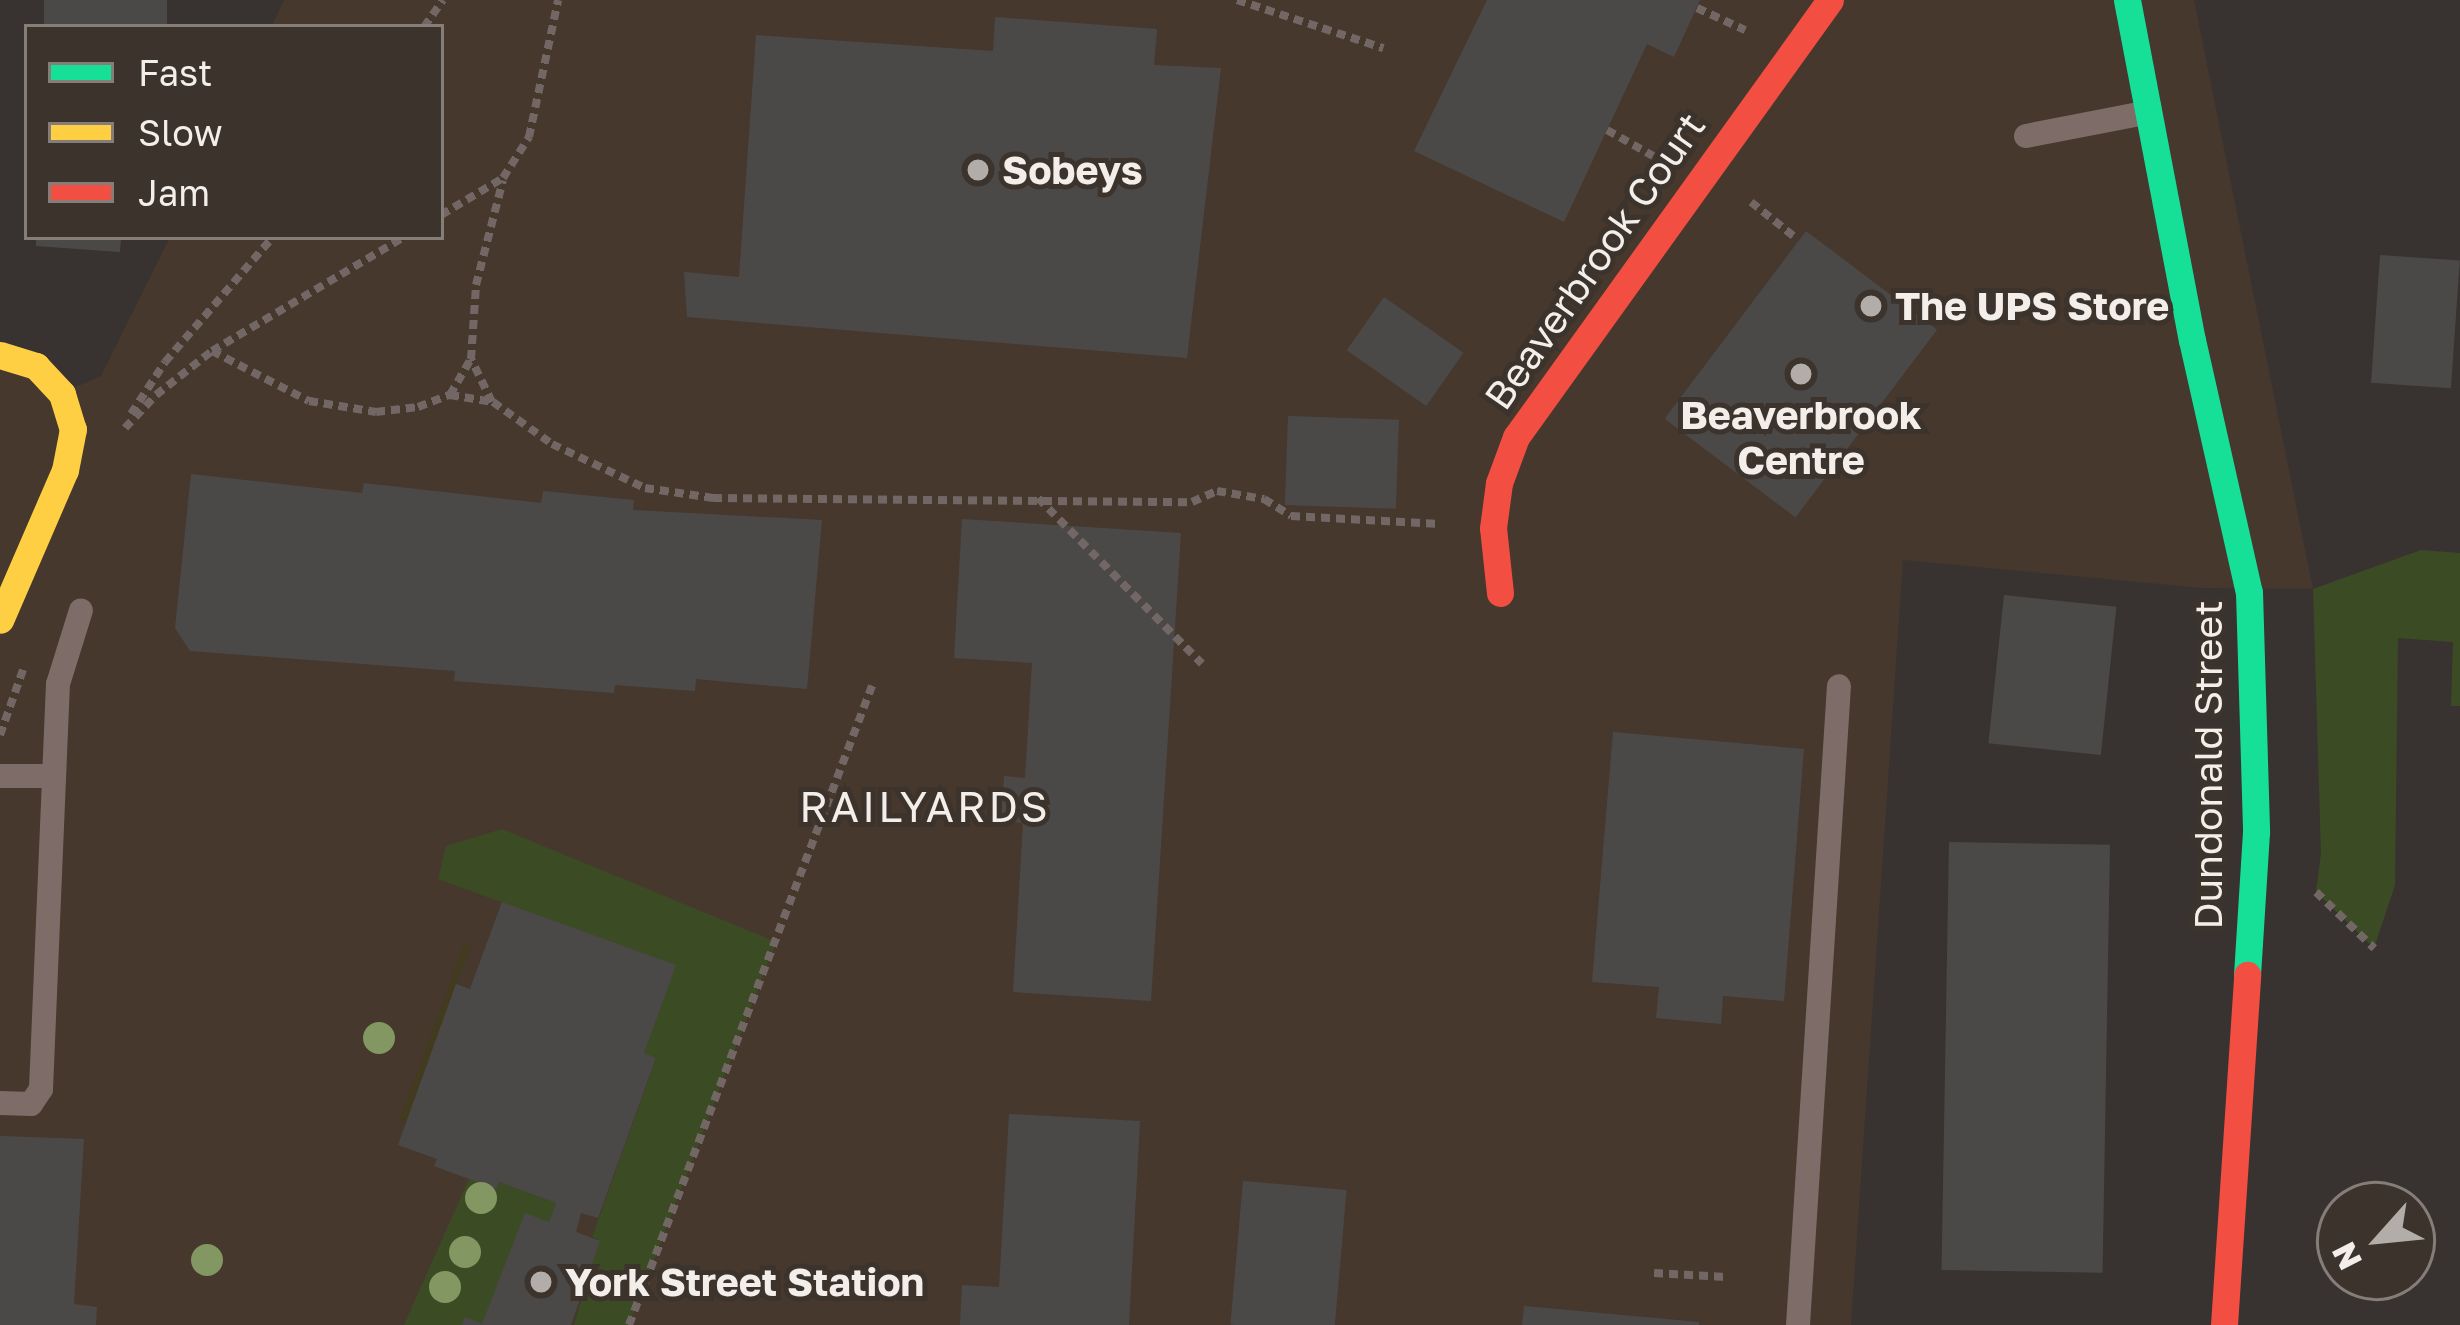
<!DOCTYPE html>
<html>
<head>
<meta charset="utf-8">
<style>
  body { margin:0 }
  #map { position:relative; width:2460px; height:1325px; overflow:hidden; background:#383330; font-family:"Golos Text",sans-serif }
  div>[style] { position:absolute }
  .commercial>* { inset:0; background:#46382d }
  .green>* { inset:0; background:#3b4c24 }
  .sand>* { inset:0; background:#433b1f }
  .building>* { inset:0; background:#4b4948; transform-origin:0 0 }
  .path>* { height:8px; margin-top:-4px; transform-origin:0; background:repeating-linear-gradient(90deg,#726765 0 9px,transparent 0 15px) }
  .lane>* { height:24px; margin:-12px; padding:0 12px; transform-origin:12px; border-radius:12px; background:#7e6c69 }
  .fast>* { height:27px; margin:-13.5px; padding:0 13.5px; transform-origin:13.5px; border-radius:13.5px; background:#16e098 }
  .slow>* { height:27px; margin:-13.5px; padding:0 13.5px; transform-origin:13.5px; border-radius:13.5px; background:#ffcf43 }
  .jam>* { height:27px; margin:-13.5px; padding:0 13.5px; transform-origin:13.5px; border-radius:13.5px; background:#f24e42 }
  .trees>* { width:32px; height:32px; margin:-16px; border-radius:50%; background:#829761 }
  .dots>* { width:33px; height:33px; translate:-50% -50%; box-sizing:border-box; border:6px solid #3b332c; border-radius:50% }
  span { translate:-50% -50%; white-space:nowrap; text-align:center; line-height:1.15; -webkit-text-stroke:10px #3b332c; paint-order:stroke }
  .poi-label { font-size:39px; color:#f3eee9; font-weight:700 }
  .left { translate:0 -50%; text-align:left }
  .street-label { font-size:39px; color:#f3eee9 }
  .neighbourhood-label { font-size:42px; color:#f3eee9; letter-spacing:3px }
  .legend { position:absolute; left:24px; top:24px; width:420px; height:216px; box-sizing:border-box; background:#3b332c; border:3px solid #857e78; margin:0; padding:15px 21px; list-style:none; font-size:36px; color:#f3eee9 }
  .legend li { display:flex; align-items:center; gap:24px; height:60px }
  .legend b { width:60px; border:3px solid #857e78 }
  .north { position:absolute; left:2316px; top:1181px; width:120px; height:120px; box-sizing:border-box; background:#3b332c; border:3px solid #857e78; border-radius:50%; rotate:243deg; font-size:33px; font-weight:700; line-height:48px; text-align:center; color:#f3eee9 }
  .north::after { content:''; display:block; margin:auto; width:42px; height:54px; background:#b2ada8; clip-path:polygon(50% 0,100% 100%,50% 72%,0 100%) }
</style>
</head>
<body>
<div id="map">
  <div class="commercial">
    <i style="clip-path:polygon(284px 0,2194px 0,2313px 589px,2202px 588px,1903px 560px,1851px 1325px,0 1325px,0 355px,62px 393px,101px 376px,170px 237px,441px 237px,441px 27px,271px 27px)"></i>
  </div>
  <div class="green">
    <i style="clip-path:polygon(2421px 550px,2460px 553px,2460px 706px,2451px 706px,2453px 642px,2398px 638px,2395px 885px,2374px 948px,2316px 892px,2321px 853px,2313px 589px)"></i>
    <i style="clip-path:polygon(502px 829px,776px 942px,629px 1325px,574px 1325px,599px 1240px,592px 1237px,656px 1059px,644px 1053px,675px 965px,438px 879px,446px 846px)"></i>
    <i style="clip-path:polygon(469px 1179px,495px 1189px,499px 1182px,556px 1203px,549px 1222px,525px 1214px,482px 1325px,404px 1325px)"></i>
  </div>
  <div class="sand">
    <i style="clip-path:polygon(473px 942px,456px 984px,420px 1128px,400px 1120px,463px 947px)"></i>
  </div>
  <div class="building">
    <i style="left:44px;top:0;width:123px;height:26px"></i>
    <i style="clip-path:polygon(1487px 0,1700px 0,1674px 57px,1647px 44px,1564px 222px,1414px 151px)"></i>
    <i style="clip-path:polygon(995px 17px,1157px 29px,1154px 65px,1221px 68px,1187px 358px,687px 317px,684px 272px,739px 277px,756px 35px,993px 51px)"></i>
    <i style="left:1806px;top:231px;width:164px;height:235px;rotate:37deg"></i>
    <i style="clip-path:polygon(36px 237px,121px 237px,120px 252px,36px 246px)"></i>
    <i style="left:2380px;top:255px;width:80px;height:128px;rotate:4deg"></i>
    <i style="left:1384px;top:297px;width:97px;height:65px;rotate:35deg"></i>
    <i style="left:1288px;top:416px;width:111px;height:89px;rotate:2deg"></i>
    <i style="clip-path:polygon(191px 474px,362px 493px,364px 483px,541px 503px,543px 491px,634px 500px,633px 510px,822px 520px,807px 689px,696px 679px,695px 691px,615px 685px,614px 693px,454px 681px,455px 671px,190px 651px,175px 628px)"></i>
    <i style="clip-path:polygon(962px 519px,1181px 533px,1151px 1001px,1013px 992px,1023px 823px,1001px 821px,1004px 776px,1025px 778px,1032px 663px,954px 658px)"></i>
    <i style="left:2004px;top:595px;width:113px;height:149px;rotate:6deg"></i>
    <i style="clip-path:polygon(1613px 732px,1804px 749px,1784px 1001px,1723px 996px,1721px 1024px,1656px 1018px,1659px 987px,1592px 982px)"></i>
    <i style="left:1949px;top:842px;width:161px;height:428px;rotate:1deg"></i>
    <i style="clip-path:polygon(502px 902px,676px 965px,644px 1053px,656px 1058px,598px 1218px,581px 1213px,576px 1232px,600px 1241px,571px 1325px,462px 1325px,465px 1317px,482px 1324px,525px 1213px,549px 1222px,556px 1203px,499px 1182px,496px 1189px,434px 1166px,437px 1159px,398px 1145px,456px 984px,470px 989px)"></i>
    <i style="clip-path:polygon(1009px 1114px,1140px 1121px,1129px 1325px,960px 1325px,962px 1285px,999px 1287px)"></i>
    <i style="clip-path:polygon(0 1136px,84px 1139px,74px 1304px,97px 1307px,96px 1325px,0 1325px)"></i>
    <i style="left:1243px;top:1181px;width:104px;height:144px;rotate:5deg"></i>
    <i style="clip-path:polygon(1524px 1306px,1699px 1322px,1699px 1325px,1522px 1325px)"></i>
  </div>
  <div class="path">
    <i style="left:1237px;top:0;width:154px;rotate:18.2deg"></i>
    <i style="left:1697px;top:8px;width:53px;rotate:24.6deg"></i>
    <i style="left:424px;top:27px;width:33px;rotate:-55deg"></i>
    <i style="left:1607px;top:130px;width:53px;rotate:29.5deg"></i>
    <i style="left:1751px;top:202px;width:58px;rotate:38.7deg"></i>
    <i style="left:441px;top:215px;width:72px;rotate:-30.8deg"></i>
    <i style="left:503px;top:178px;width:49px;rotate:-57.6deg"></i>
    <i style="left:529px;top:137px;width:140px;rotate:-78deg"></i>
    <i style="left:212px;top:351px;width:109px;rotate:27.3deg"></i>
    <i style="left:309px;top:401px;width:68px;rotate:9.3deg"></i>
    <i style="left:376px;top:412px;width:42px;rotate:-6.8deg"></i>
    <i style="left:418px;top:407px;width:34px;rotate:-21deg"></i>
    <i style="left:450px;top:395px;width:44px;rotate:9.2deg"></i>
    <i style="left:493px;top:402px;width:72px;rotate:35.4deg"></i>
    <i style="left:552px;top:444px;width:103px;rotate:25.3deg"></i>
    <i style="left:645px;top:488px;width:69px;rotate:8.4deg"></i>
    <i style="left:713px;top:498px;width:479px;rotate:0.5deg"></i>
    <i style="left:1192px;top:502px;width:27px;rotate:-24deg"></i>
    <i style="left:1217px;top:491px;width:48px;rotate:9.7deg"></i>
    <i style="left:1264px;top:499px;width:32px;rotate:32deg"></i>
    <i style="left:1291px;top:516px;width:149px;rotate:3.1deg"></i>
    <i style="left:450px;top:395px;width:39px;rotate:-60deg"></i>
    <i style="left:492px;top:402px;width:48px;rotate:-116deg"></i>
    <i style="left:471px;top:359px;width:74px;rotate:-86.1deg"></i>
    <i style="left:476px;top:285px;width:108px;rotate:-75.6deg"></i>
    <i style="left:131px;top:414px;width:62px;rotate:-56.8deg"></i>
    <i style="left:165px;top:362px;width:165px;rotate:-49.2deg"></i>
    <i style="left:125px;top:428px;width:45px;rotate:-46.8deg"></i>
    <i style="left:156px;top:395px;width:71px;rotate:-38.2deg"></i>
    <i style="left:212px;top:351px;width:223px;rotate:-30.7deg"></i>
    <i style="left:1038px;top:498px;width:233px;rotate:45.3deg"></i>
    <i style="left:0;top:735px;width:72px;rotate:-70.6deg"></i>
    <i style="left:2316px;top:892px;width:81px;rotate:44deg"></i>
    <i style="left:1654px;top:1273px;width:72px;rotate:3.2deg"></i>
    <i style="left:629px;top:1325px;width:684px;rotate:-69.18deg"></i>
  </div>
  <div class="lane">
    <i style="left:2026px;top:136px;width:120px;rotate:-11deg"></i>
    <i style="left:0;top:776px;width:51px"></i>
    <i style="left:0;top:1103px;width:31px;rotate:2deg"></i>
    <i style="left:31px;top:1104px;width:18px;rotate:-56deg"></i>
    <i style="left:41px;top:1089px;width:405px;rotate:-87.6deg"></i>
    <i style="left:58px;top:684px;width:77px;rotate:-72.7deg"></i>
    <i style="left:1798px;top:1325px;width:640px;rotate:-86.33deg"></i>
  </div>
  <div class="fast">
    <i style="left:2127px;top:0;width:346px;rotate:79.2deg"></i>
    <i style="left:2192px;top:340px;width:258px;rotate:77.3deg"></i>
    <i style="left:2249px;top:592px;width:240px;rotate:88.3deg"></i>
    <i style="left:2256px;top:832px;width:143px;rotate:93.6deg"></i>
  </div>
  <div class="slow">
    <i style="left:0;top:355px;width:38px;rotate:17deg"></i>
    <i style="left:36px;top:366px;width:38px;rotate:47deg"></i>
    <i style="left:62px;top:394px;width:37px;rotate:73deg"></i>
    <i style="left:73px;top:429px;width:42px;rotate:101deg"></i>
    <i style="left:65px;top:470px;width:163px;rotate:113.4deg"></i>
  </div>
  <div class="jam">
    <i style="left:1500px;top:593px;width:65px;rotate:-96.1deg"></i>
    <i style="left:1493px;top:528px;width:45px;rotate:-82.4deg"></i>
    <i style="left:1499px;top:483px;width:49px;rotate:-69.7deg"></i>
    <i style="left:1516px;top:437px;width:538px;rotate:-54.3deg"></i>
    <i style="left:2224px;top:1325px;width:351px;rotate:-86.2deg"></i>
  </div>
  <div class="trees">
    <i style="left:379px;top:1038px"></i>
    <i style="left:481px;top:1198px"></i>
    <i style="left:465px;top:1252px"></i>
    <i style="left:207px;top:1260px"></i>
    <i style="left:445px;top:1287px"></i>
  </div>
  <div class="dots">
    <i style="left:978px;top:170px;background:#b2ada8"></i>
    <i style="left:1871px;top:306px;background:#b2ada8"></i>
    <i style="left:1801px;top:374px;background:#b2ada8"></i>
    <i style="left:541px;top:1282px;background:#b2ada8"></i>
  </div>
  <div class="poi-label">
    <span class="left" style="left:1002px;top:170px">Sobeys</span>
    <span class="left" style="left:1895px;top:306px">The UPS Store</span>
    <span style="left:1801px;top:438px">Beaverbrook<br>Centre</span>
    <span class="left" style="left:565px;top:1282px">York Street Station</span>
  </div>
  <div class="street-label">
    <span style="left:1595px;top:261px;rotate:-55deg">Beaverbrook Court</span>
    <span style="left:2208px;top:765px;rotate:-90deg">Dundonald Street</span>
  </div>
  <div class="neighbourhood-label">
    <span style="left:925px;top:806px">RAILYARDS</span>
  </div>
  <ul class="legend">
  <li><b style="height:15px;background:#16e098"></b>Fast</li>
  <li><b style="height:15px;background:#ffcf43"></b>Slow</li>
  <li><b style="height:15px;background:#f24e42"></b>Jam</li>
  </ul>
  <div class="north">N</div>
</div>
</body>
</html>
